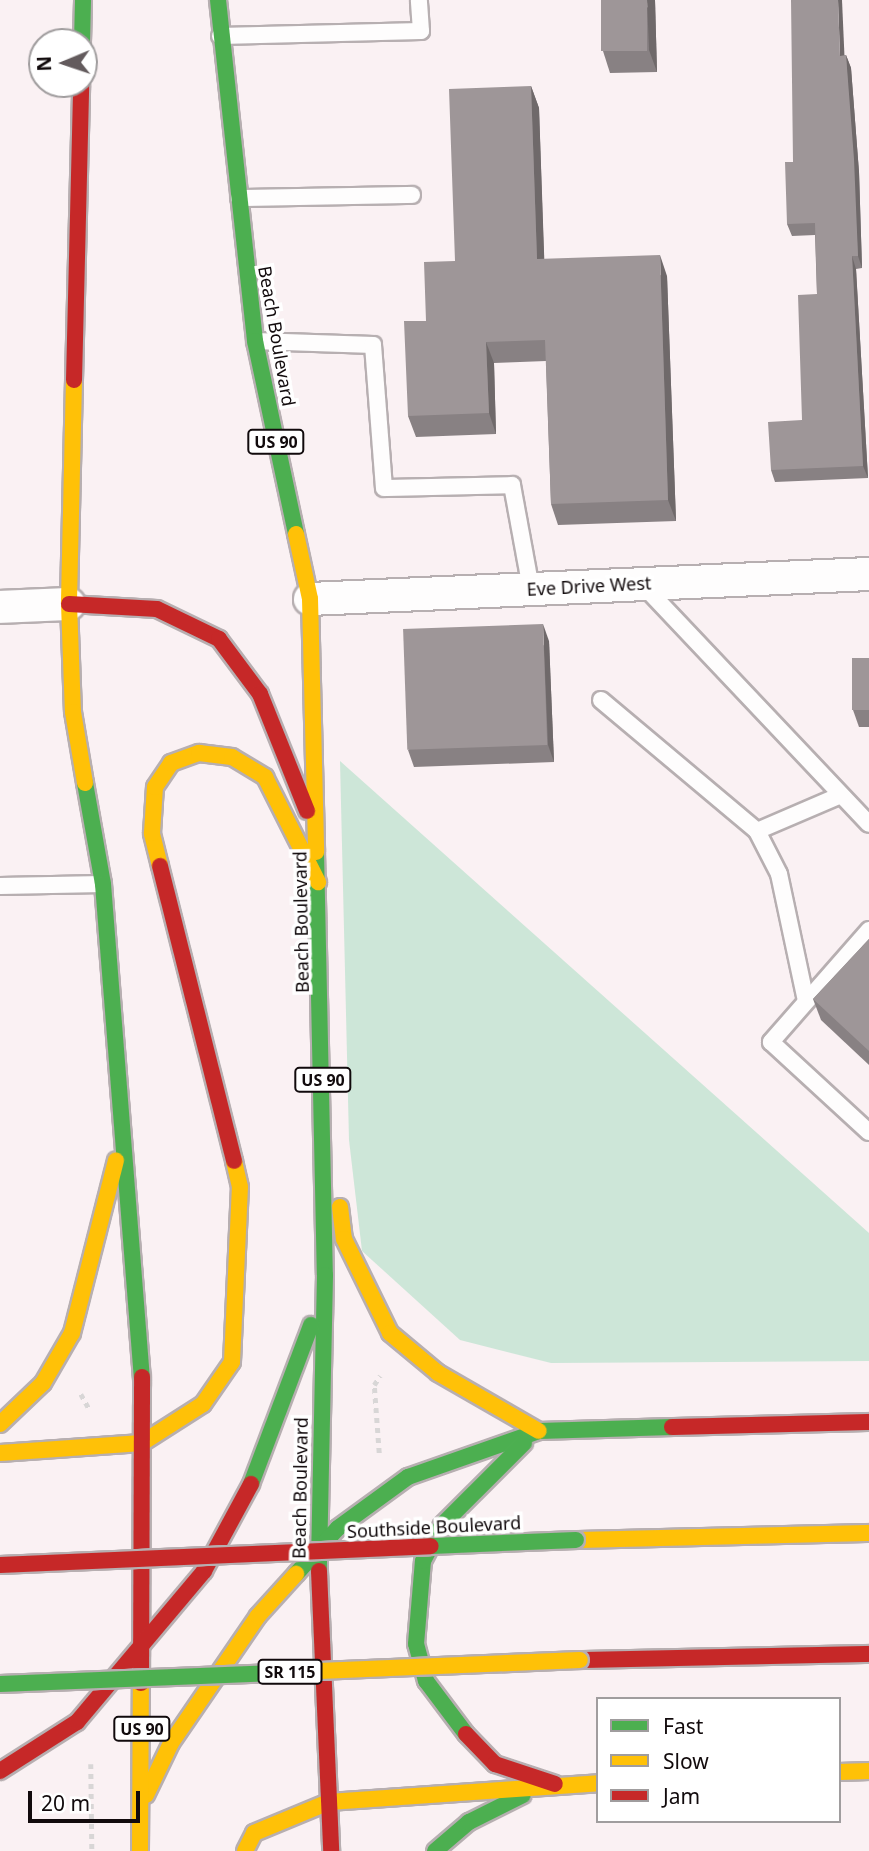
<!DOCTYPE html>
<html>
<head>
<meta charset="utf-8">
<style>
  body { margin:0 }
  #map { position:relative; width:869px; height:1851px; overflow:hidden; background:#faf1f3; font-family:"Noto Sans",sans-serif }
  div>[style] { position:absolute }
  .green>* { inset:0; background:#cde6d8 }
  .path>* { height:4.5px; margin-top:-2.25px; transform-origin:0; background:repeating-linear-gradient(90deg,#d8d6d6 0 5px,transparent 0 10px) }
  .roads { filter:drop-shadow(2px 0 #b7afb1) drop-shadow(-2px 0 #b7afb1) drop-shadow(0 2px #b7afb1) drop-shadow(0 -2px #b7afb1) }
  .lane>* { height:16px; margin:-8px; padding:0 8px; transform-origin:8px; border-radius:8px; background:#fefdfd }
  .street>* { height:32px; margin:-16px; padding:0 16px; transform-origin:16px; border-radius:16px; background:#fefdfd }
  .fast>* { height:16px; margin:-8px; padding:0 8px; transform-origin:8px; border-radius:8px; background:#4caf50 }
  .slow>* { height:16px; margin:-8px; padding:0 8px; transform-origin:8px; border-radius:8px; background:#ffc107 }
  .jam>* { height:16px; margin:-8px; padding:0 8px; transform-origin:8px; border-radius:8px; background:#c62828 }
  .bridges { filter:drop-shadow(2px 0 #b7afb1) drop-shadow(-2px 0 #b7afb1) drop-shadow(0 2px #b7afb1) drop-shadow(0 -2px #b7afb1) }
  .fast-bridge>* { height:16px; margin:-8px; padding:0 8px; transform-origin:8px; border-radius:8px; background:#4caf50 }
  .slow-bridge>* { height:16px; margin:-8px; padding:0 8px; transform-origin:8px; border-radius:8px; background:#ffc107 }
  .jam-bridge>* { height:16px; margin:-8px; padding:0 8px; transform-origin:8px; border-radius:8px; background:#c62828 }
  .wall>* { inset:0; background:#888183 }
  .shaded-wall>* { inset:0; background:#6f696a }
  .building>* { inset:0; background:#9e9698; transform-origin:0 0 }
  span { translate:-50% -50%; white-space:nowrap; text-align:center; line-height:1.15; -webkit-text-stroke:7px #fff; paint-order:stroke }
  .shield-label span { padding:2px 5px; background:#fff; border:2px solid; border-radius:5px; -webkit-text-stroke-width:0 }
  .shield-label { font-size:16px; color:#110a0c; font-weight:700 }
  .street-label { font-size:18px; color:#110a0c }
  .legend { position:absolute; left:596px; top:1697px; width:245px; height:126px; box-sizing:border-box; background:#fff; border:2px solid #a09d9e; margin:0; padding:9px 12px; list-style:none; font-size:21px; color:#110a0c }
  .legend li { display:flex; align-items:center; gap:14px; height:35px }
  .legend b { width:35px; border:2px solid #a09d9e }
  .north { position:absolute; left:28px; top:28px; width:70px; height:70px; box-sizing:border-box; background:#fff; border:2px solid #a09d9e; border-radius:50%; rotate:268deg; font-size:19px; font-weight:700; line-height:28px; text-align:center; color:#110a0c }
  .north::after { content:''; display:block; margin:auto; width:24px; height:32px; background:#635b5d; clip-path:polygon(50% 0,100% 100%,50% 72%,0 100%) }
  .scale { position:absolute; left:28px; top:1791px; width:112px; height:32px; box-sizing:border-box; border:4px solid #110a0c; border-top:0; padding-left:9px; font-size:21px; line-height:24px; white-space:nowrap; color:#110a0c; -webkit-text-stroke:5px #fff; paint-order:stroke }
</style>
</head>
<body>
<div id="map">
  <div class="green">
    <i style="clip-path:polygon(340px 761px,869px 1233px,869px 1361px,551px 1363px,460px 1340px,362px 1251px,349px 1140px)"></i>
  </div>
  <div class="path">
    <i style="left:81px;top:1394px;width:18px;rotate:61deg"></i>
    <i style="left:379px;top:1453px;width:68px;rotate:-94.2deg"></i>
    <i style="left:374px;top:1385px;width:11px;rotate:-56deg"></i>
    <i style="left:91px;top:1764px;width:87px;rotate:89.3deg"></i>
  </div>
  <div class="roads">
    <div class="lane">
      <i style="left:220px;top:36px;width:201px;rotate:-1.4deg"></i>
      <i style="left:421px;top:31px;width:31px;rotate:-94deg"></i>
      <i style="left:239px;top:198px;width:173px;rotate:-1deg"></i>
      <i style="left:255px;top:341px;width:118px;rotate:1.9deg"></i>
      <i style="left:373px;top:345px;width:143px;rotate:85.6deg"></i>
      <i style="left:384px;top:488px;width:128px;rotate:-1.3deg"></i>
      <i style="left:512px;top:485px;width:106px;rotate:79.6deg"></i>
      <i style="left:642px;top:584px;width:330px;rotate:46.6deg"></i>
      <i style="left:601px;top:700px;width:204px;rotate:40deg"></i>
      <i style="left:757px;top:831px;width:48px;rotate:62.9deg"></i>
      <i style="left:779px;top:874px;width:130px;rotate:78deg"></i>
      <i style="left:757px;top:831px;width:91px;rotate:-23.2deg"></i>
      <i style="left:0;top:886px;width:103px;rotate:-1.1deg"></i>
      <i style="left:869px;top:930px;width:149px;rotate:131.2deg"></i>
      <i style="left:771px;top:1042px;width:133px;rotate:42.6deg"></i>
    </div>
    <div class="street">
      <i style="left:310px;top:599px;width:560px;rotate:-2.56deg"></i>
      <i style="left:0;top:607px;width:69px;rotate:-2.5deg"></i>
    </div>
    <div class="fast">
      <i style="left:218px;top:0;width:343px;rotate:83.8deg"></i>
      <i style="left:255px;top:341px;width:197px;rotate:78deg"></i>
      <i style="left:82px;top:42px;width:42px;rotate:-88.6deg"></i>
      <i style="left:85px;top:783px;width:103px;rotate:79.9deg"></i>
      <i style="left:103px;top:884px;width:495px;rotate:85.5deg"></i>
      <i style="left:316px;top:852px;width:423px;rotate:88.8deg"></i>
      <i style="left:325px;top:1275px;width:296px;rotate:91.2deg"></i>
      <i style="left:251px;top:1484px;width:170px;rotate:-69.3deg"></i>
      <i style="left:296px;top:1574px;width:62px;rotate:-47.6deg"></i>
      <i style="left:338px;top:1528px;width:87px;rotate:-36.1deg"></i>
      <i style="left:408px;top:1477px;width:139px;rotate:-19.3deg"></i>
      <i style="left:539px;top:1431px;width:133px;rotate:-1.7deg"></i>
      <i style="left:466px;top:1734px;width:66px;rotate:-127deg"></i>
      <i style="left:426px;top:1681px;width:38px;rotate:-105deg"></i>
      <i style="left:416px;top:1644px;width:83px;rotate:-85.2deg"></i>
      <i style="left:423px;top:1561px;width:41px;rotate:-62.2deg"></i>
      <i style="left:442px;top:1525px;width:116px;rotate:-45deg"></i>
      <i style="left:435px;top:1851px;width:45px;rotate:-40.5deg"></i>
      <i style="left:469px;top:1822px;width:60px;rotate:-26.6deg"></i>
    </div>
    <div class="slow">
      <i style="left:74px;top:380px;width:224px;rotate:91.3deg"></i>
      <i style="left:69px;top:604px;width:108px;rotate:87.9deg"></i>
      <i style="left:73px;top:712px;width:72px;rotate:80.4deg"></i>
      <i style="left:296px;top:534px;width:66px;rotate:77.8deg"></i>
      <i style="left:310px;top:599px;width:253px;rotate:88.6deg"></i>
      <i style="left:160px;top:866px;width:34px;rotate:-104deg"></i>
      <i style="left:152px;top:833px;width:46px;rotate:-86.3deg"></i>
      <i style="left:155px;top:787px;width:29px;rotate:-56deg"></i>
      <i style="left:171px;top:763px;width:30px;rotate:-20deg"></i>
      <i style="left:199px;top:753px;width:33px;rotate:7deg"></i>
      <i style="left:232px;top:757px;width:39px;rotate:31deg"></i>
      <i style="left:265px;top:777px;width:118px;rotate:63.2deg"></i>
      <i style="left:340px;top:1207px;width:32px;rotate:83deg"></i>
      <i style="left:344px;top:1239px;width:105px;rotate:63.9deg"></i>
      <i style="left:390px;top:1333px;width:62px;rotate:39.8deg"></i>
      <i style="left:438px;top:1373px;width:116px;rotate:29.9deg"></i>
      <i style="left:0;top:1424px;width:59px;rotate:-43.6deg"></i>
      <i style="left:43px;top:1383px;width:58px;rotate:-59.9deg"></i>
      <i style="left:72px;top:1333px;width:178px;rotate:-75.7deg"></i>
      <i style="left:0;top:1453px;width:142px;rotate:-4deg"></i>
      <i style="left:142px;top:1443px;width:72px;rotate:-32.6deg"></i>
      <i style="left:203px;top:1404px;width:51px;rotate:-55.4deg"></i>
      <i style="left:232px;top:1362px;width:175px;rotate:-87.4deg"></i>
      <i style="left:240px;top:1187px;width:27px;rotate:-103deg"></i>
      <i style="left:576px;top:1540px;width:293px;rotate:-1.4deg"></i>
      <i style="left:839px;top:1772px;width:30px;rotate:-2deg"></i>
      <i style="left:146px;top:1795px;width:58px;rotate:-64.3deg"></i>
      <i style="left:171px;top:1743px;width:154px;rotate:-55.6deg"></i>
      <i style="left:258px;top:1616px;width:57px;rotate:-47.9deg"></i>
      <i style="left:140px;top:1851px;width:168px;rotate:-89.7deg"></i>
      <i style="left:245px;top:1851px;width:20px;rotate:-63deg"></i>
      <i style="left:254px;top:1833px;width:81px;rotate:-22.5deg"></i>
      <i style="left:329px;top:1802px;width:270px;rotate:-4deg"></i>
    </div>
    <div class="jam">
      <i style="left:74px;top:380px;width:296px;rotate:-88.6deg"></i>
      <i style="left:69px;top:604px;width:88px;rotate:3.3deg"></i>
      <i style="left:157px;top:609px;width:69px;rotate:25.8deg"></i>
      <i style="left:219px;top:639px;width:69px;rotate:53.3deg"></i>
      <i style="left:260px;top:694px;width:126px;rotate:68.1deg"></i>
      <i style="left:160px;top:866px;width:304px;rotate:75.9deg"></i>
      <i style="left:672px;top:1427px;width:197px;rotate:-1.5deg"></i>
      <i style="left:319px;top:1571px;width:280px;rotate:87.5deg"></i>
      <i style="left:580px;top:1660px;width:289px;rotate:-1.2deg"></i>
      <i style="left:141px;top:1683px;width:306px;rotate:-89.8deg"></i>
      <i style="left:466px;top:1734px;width:42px;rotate:46deg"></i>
      <i style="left:495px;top:1764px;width:63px;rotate:18.4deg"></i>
      <i style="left:0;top:1771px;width:91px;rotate:-32.5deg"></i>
      <i style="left:77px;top:1722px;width:197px;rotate:-49.9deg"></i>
      <i style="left:204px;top:1571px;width:99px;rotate:-61.6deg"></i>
    </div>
  </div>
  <div class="bridges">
    <div class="fast-bridge">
      <i style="left:431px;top:1546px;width:145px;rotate:-2.4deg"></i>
      <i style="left:0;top:1684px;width:319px;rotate:-2.3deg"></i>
    </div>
    <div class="slow-bridge">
      <i style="left:319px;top:1671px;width:261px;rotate:-2.4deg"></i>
    </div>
    <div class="jam-bridge">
      <i style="left:0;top:1565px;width:431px;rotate:-2.5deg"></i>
    </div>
  </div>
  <div class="wall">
    <i style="clip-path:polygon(655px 0,657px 72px,610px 73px,603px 51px)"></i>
    <i style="clip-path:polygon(844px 55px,846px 55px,851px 68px,859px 172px,862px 268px,856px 269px,868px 478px,775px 482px,771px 470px,802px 420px,817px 294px,815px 235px,792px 236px,787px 224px)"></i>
    <i style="clip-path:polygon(531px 86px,539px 108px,544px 259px,667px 276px,676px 521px,558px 525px,551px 504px,546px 361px,494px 363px,496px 434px,416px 437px,408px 416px,426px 321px,455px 261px)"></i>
    <i style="clip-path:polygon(549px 641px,554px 762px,414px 767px,408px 750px)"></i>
    <i style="clip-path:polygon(869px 658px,869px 727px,859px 727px,853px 710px)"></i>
    <i style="clip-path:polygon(869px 939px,869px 1065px,821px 1020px,813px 999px)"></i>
  </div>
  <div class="shaded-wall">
    <i style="clip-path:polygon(647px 0,655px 0,657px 72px,649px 50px)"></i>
    <i style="clip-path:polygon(838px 0,842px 0,845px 68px,840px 56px)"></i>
    <i style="clip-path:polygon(846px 55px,851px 68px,859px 172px,862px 268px,858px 256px)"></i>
    <i style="clip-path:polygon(531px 86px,539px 108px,545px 280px,537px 259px)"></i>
    <i style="clip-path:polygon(660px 255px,667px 276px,676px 521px,668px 500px)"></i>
    <i style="clip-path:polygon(852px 256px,856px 269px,868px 478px,863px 466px)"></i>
    <i style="clip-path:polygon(486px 342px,494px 363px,496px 434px,489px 413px)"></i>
    <i style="clip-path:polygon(543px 624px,549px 641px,554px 762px,548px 745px)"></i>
  </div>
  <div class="building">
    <i style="left:601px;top:0;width:46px;height:51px"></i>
    <i style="clip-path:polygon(791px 0,838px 0,840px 56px,846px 55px,854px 159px,858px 256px,852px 256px,863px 466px,771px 470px,768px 422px,802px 420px,798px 295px,817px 294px,815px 223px,787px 224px,785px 162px,793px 162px)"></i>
    <i style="clip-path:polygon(531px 86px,537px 259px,660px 255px,668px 500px,551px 504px,545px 340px,486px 342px,489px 413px,408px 416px,404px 321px,426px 321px,424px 262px,455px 261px,449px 89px)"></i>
    <i style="left:543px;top:624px;width:121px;height:140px;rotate:88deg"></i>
    <i style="left:852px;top:658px;width:17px;height:52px"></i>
    <i style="clip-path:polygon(869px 939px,869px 1051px,813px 999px)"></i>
  </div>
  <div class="shield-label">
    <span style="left:276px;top:442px">US 90</span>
    <span style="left:323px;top:1080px">US 90</span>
    <span style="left:290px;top:1672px">SR 115</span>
    <span style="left:142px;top:1729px">US 90</span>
  </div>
  <div class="street-label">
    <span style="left:277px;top:336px;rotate:80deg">Beach Boulevard</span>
    <span style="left:589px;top:586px;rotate:-3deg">Eve Drive West</span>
    <span style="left:301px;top:922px;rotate:-91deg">Beach Boulevard</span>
    <span style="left:300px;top:1488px;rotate:-89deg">Beach Boulevard</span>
    <span style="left:434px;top:1527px;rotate:-3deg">Southside Boulevard</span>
  </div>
  <ul class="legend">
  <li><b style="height:9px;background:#4caf50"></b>Fast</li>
  <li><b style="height:9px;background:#ffc107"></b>Slow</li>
  <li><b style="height:9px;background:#c62828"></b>Jam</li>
  </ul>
  <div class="north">N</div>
  <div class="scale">20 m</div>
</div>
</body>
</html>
